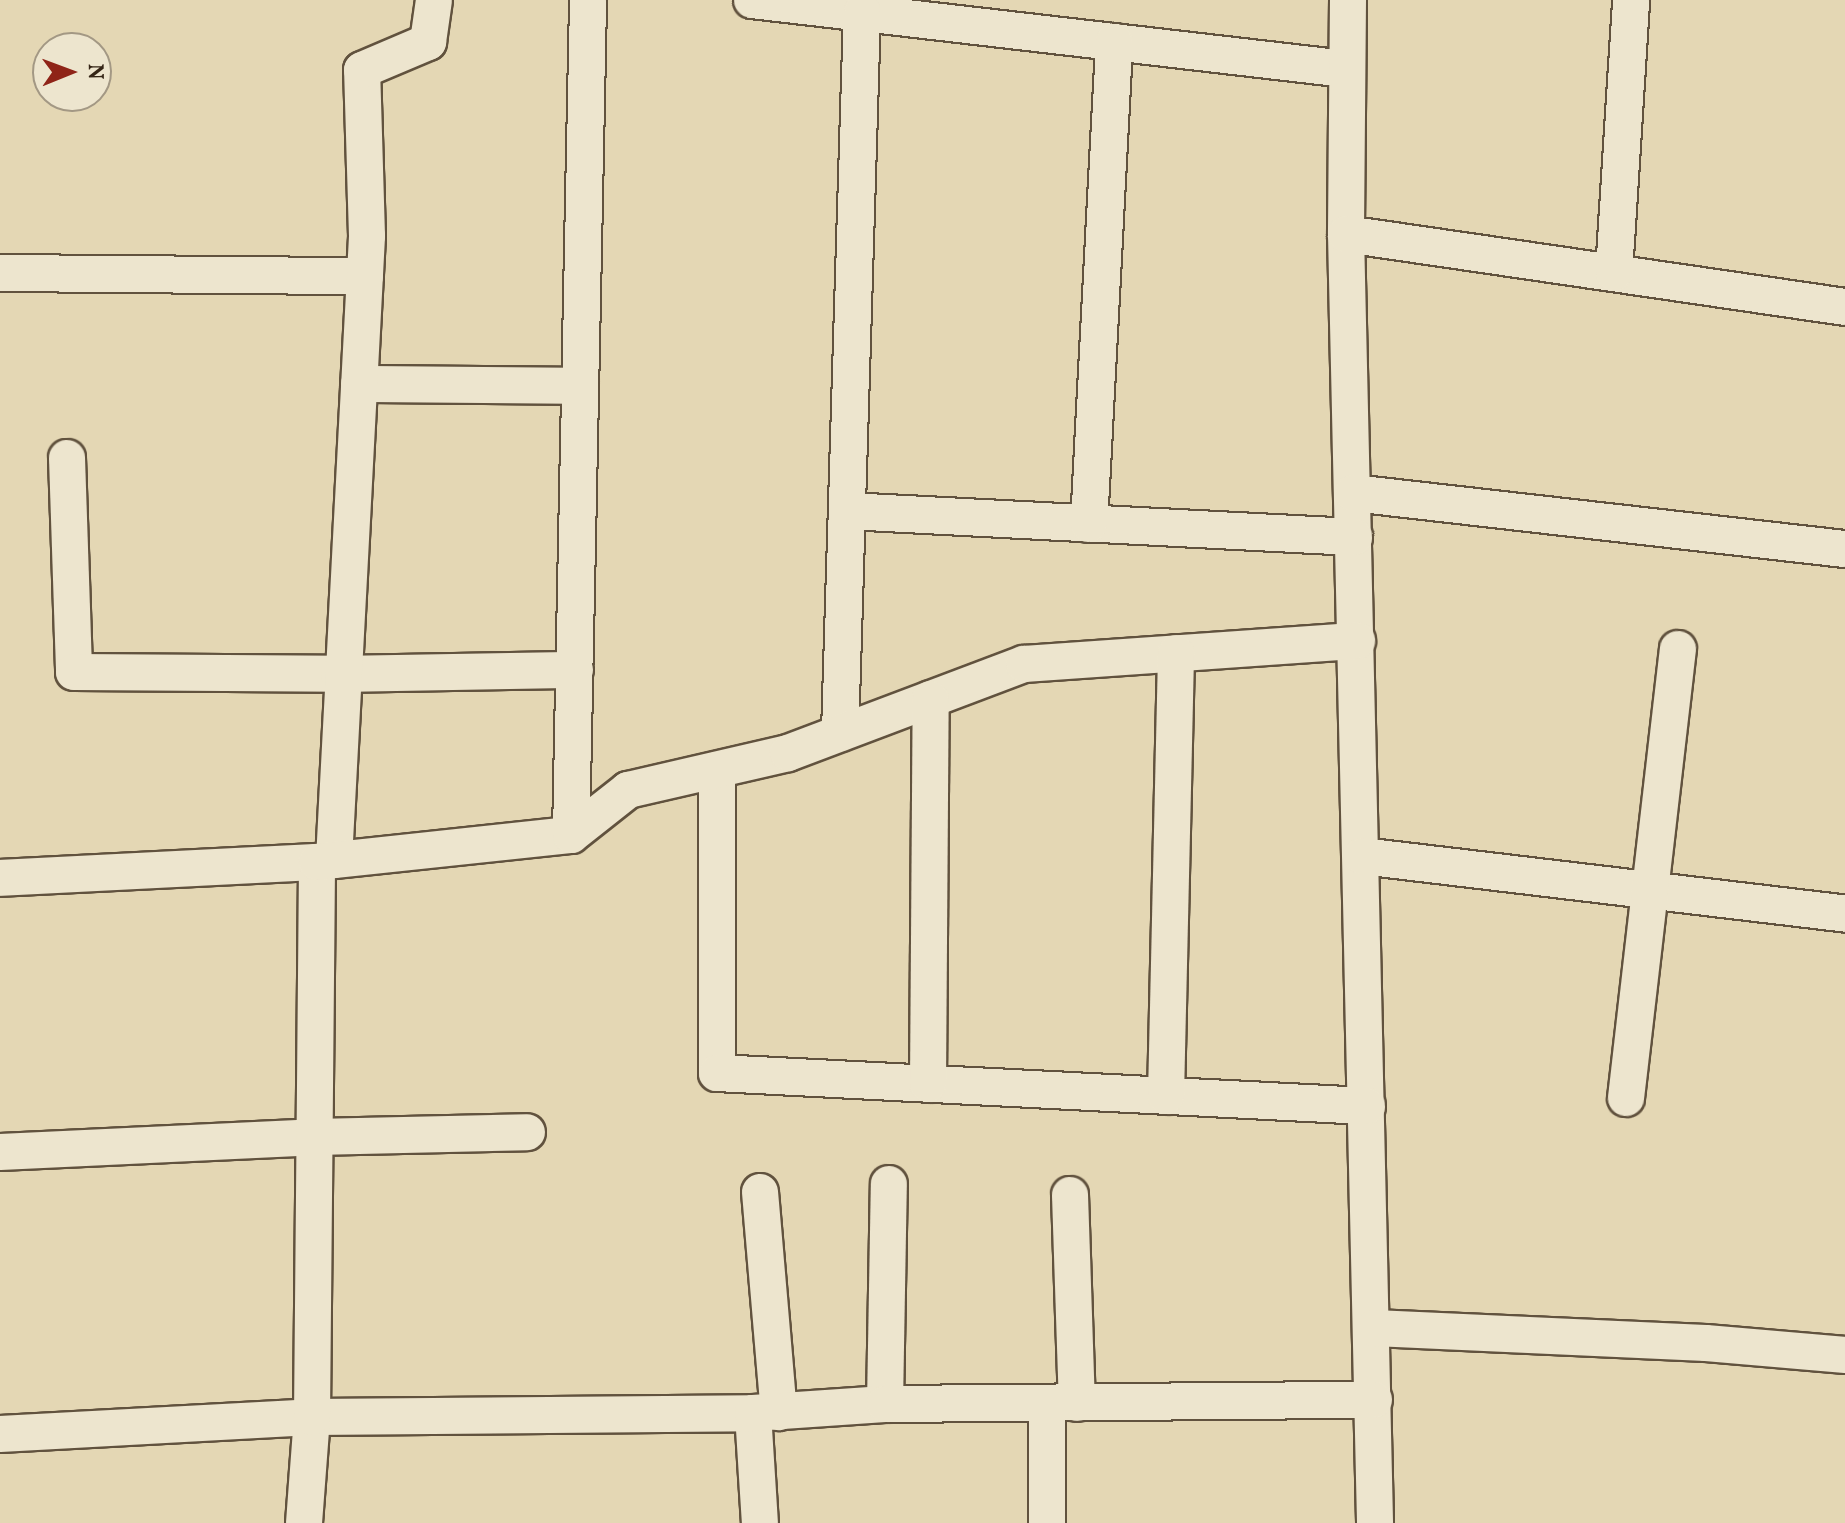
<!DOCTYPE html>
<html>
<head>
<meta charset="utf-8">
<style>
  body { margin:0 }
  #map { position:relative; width:1845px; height:1523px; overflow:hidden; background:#e4d7b4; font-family:Vollkorn,serif }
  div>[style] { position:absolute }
  .roads { filter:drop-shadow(2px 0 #61523e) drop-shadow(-2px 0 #61523e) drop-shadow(0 2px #61523e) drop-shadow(0 -2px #61523e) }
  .minor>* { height:36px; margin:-18px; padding:0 18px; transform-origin:18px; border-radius:18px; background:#ede5ce }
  span { translate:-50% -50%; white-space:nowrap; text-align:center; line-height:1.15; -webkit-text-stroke:8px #ede5ce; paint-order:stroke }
  .north { position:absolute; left:32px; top:32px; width:80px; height:80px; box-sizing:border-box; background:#ede5ce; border:2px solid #a39884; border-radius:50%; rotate:89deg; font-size:22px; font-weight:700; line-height:32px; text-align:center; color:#352516 }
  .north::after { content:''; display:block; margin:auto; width:28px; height:36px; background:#8f2418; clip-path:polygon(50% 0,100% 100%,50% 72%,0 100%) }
</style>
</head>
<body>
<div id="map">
  <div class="roads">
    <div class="minor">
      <i style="left:752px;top:0;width:598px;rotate:6.63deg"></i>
      <i style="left:1348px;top:0;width:234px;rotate:90.5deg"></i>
      <i style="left:1346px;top:234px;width:1289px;rotate:88.71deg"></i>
      <i style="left:1346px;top:234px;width:504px;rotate:8.32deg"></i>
      <i style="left:0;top:273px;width:365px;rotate:0.5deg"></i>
      <i style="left:1614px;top:273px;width:274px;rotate:-86.4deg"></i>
      <i style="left:359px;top:384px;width:221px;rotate:0.5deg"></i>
      <i style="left:67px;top:458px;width:214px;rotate:88.1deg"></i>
      <i style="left:74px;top:672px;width:265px;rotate:0.4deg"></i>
      <i style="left:339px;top:674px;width:236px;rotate:-1deg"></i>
      <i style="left:1353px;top:493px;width:495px;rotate:6.5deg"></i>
      <i style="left:847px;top:511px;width:508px;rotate:2.94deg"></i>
      <i style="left:1089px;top:524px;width:483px;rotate:-87deg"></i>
      <i style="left:840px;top:733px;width:721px;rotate:-88.25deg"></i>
      <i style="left:717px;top:770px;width:303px;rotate:90deg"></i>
      <i style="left:717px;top:1073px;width:651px;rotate:2.91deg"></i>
      <i style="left:571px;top:835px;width:73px;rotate:-38.3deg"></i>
      <i style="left:628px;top:790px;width:164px;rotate:-13deg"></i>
      <i style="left:788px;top:753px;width:252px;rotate:-20.7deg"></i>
      <i style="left:1024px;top:664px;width:334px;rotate:-4deg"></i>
      <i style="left:1362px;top:856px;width:486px;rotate:6.8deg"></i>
      <i style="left:334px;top:860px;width:625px;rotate:-86.97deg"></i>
      <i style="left:367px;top:236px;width:166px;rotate:-91.7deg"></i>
      <i style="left:362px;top:70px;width:72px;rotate:-23deg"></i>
      <i style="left:428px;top:42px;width:42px;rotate:-81.9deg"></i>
      <i style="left:0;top:878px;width:317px;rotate:-2.9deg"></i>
      <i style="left:928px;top:1084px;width:385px;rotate:-89.6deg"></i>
      <i style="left:1166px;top:1096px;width:443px;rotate:-88.7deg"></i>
      <i style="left:1626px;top:1098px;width:452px;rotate:-83.4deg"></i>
      <i style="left:0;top:1152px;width:314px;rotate:-2.7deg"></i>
      <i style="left:314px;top:1137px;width:213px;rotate:-1.3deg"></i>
      <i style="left:760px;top:1192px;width:221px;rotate:85.1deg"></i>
      <i style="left:1070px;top:1195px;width:208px;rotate:88.1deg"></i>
      <i style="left:1374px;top:1328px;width:332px;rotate:2.6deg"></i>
      <i style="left:1706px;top:1343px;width:140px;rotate:4.9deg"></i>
      <i style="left:885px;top:1404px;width:220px;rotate:-89deg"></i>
      <i style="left:753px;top:1413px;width:110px;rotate:86.4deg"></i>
      <i style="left:0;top:1434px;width:312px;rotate:-3.1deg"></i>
      <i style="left:312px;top:1417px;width:441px;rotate:-0.5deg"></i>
      <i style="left:753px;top:1413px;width:132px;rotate:-3.9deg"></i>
      <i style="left:885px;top:1404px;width:489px;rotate:-0.5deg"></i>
      <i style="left:304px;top:1523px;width:106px;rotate:-85.7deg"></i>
      <i style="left:312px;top:1417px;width:555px;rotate:-89.48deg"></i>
      <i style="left:317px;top:862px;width:255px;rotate:-6.1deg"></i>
      <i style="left:571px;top:835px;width:835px;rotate:-88.83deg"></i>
      <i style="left:1047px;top:1523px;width:120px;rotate:-90deg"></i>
    </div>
  </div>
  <div class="north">N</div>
</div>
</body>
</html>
